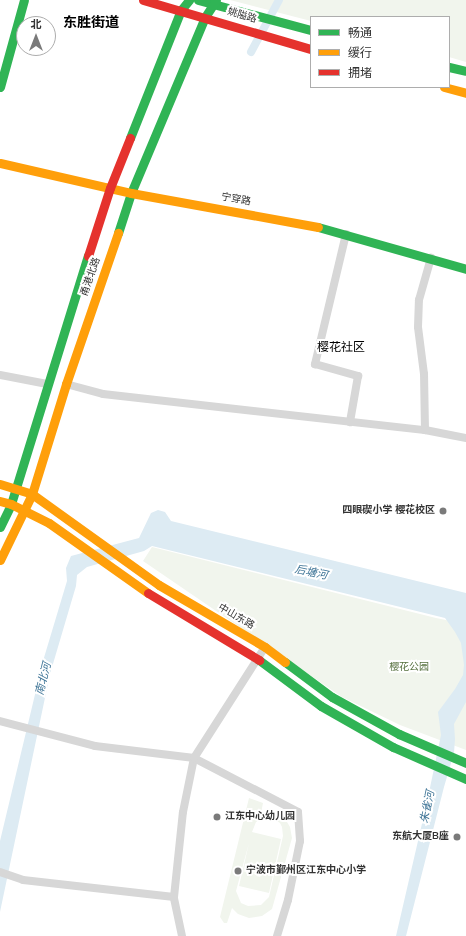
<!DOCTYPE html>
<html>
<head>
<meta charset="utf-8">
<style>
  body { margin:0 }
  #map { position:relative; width:466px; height:936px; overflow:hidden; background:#fff; font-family:"Nunito Sans","Noto Sans SC",sans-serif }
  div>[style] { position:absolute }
  .green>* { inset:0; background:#f1f5ed }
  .water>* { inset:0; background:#ddebf3 }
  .canal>* { height:8px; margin:-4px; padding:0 4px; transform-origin:4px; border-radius:4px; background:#ddebf3 }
  .street>* { height:8px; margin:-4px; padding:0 4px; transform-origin:4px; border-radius:4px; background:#d7d7d7 }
  .fast>* { height:9px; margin:-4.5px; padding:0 4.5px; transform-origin:4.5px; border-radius:4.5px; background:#30b455 }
  .slow>* { height:9px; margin:-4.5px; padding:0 4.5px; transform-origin:4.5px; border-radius:4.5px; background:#ff9f0a }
  .jam>* { height:9px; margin:-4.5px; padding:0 4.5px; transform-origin:4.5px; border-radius:4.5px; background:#e5322d }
  .dots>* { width:11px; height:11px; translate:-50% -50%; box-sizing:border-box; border:2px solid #fff; border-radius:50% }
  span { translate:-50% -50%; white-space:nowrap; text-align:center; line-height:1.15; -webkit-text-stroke:4px #fff; paint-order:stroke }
  .street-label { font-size:10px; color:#333 }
  .poi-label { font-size:10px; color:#333; font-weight:700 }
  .right { translate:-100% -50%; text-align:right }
  .left { translate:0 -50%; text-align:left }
  .park-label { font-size:10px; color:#56703f }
  .water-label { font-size:11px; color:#3f7597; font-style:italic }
  .quarter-label { font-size:12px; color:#000 }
  .district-label { font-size:14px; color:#000; font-weight:700 }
  .legend { position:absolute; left:310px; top:16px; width:140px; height:72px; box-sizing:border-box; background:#fff; border:1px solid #adadad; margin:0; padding:5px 7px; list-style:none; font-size:12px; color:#333 }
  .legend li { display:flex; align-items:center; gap:8px; height:20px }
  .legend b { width:20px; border:1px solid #adadad }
  .north { position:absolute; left:16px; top:16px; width:40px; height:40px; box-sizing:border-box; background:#fff; border:1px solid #adadad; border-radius:50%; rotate:0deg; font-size:11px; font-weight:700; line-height:16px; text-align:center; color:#333 }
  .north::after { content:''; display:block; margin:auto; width:14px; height:18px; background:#7a7a7a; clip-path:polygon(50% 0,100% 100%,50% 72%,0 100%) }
</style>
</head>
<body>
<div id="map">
  <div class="green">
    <i style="clip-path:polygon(230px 0,466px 0,466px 62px,449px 57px,449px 17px,311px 17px,311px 21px)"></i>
    <i style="clip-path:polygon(152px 547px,436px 618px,466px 624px,466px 750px,400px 725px,342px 697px,143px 561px)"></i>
    <i style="clip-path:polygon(evenodd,249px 798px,263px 803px,261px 813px,272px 812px,284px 817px,290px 827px,292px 838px,272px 909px,262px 916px,249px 918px,238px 914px,232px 908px,227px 923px,224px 923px,220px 917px,249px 798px,265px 817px,274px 819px,280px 823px,282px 827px,283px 836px,269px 897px,261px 905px,248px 906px,241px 903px,236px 891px,249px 843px,239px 886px,269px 893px,281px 839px,252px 832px,256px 822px,265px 817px)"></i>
  </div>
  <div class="water">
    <i style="clip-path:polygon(158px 510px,165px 512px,171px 521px,466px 593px,466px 702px,454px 724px,455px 739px,454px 753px,444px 787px,406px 936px,396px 936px,427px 802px,441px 735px,438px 712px,455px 689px,463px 675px,464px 665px,461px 643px,455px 632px,445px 618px,152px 546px,144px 551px,87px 567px,77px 575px,76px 586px,50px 674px,0 912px,0 841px,43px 661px,67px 581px,66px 568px,71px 556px,139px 538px,151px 513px)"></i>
  </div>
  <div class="canal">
    <i style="left:251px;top:52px;width:59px;rotate:-61.7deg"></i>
  </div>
  <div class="street">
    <i style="left:346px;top:234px;width:134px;rotate:103.4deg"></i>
    <i style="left:315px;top:364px;width:45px;rotate:15.6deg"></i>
    <i style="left:358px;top:376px;width:47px;rotate:99.9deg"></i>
    <i style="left:0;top:375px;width:48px;rotate:10.8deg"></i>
    <i style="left:66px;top:384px;width:38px;rotate:15deg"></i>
    <i style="left:103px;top:394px;width:324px;rotate:6.4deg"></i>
    <i style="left:425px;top:430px;width:56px;rotate:-91deg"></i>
    <i style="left:424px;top:374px;width:47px;rotate:-97.3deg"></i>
    <i style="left:418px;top:327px;width:27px;rotate:-88deg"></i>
    <i style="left:419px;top:300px;width:44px;rotate:-74.1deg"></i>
    <i style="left:425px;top:430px;width:42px;rotate:11deg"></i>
    <i style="left:0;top:721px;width:98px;rotate:14.7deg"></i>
    <i style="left:95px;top:746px;width:100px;rotate:6.9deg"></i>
    <i style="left:194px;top:758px;width:117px;rotate:27.4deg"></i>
    <i style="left:298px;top:812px;width:29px;rotate:86deg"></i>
    <i style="left:300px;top:841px;width:60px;rotate:101.5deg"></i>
    <i style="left:288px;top:900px;width:38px;rotate:107deg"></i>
    <i style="left:0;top:872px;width:24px;rotate:19deg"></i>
    <i style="left:23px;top:880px;width:152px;rotate:6.4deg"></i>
    <i style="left:182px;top:936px;width:40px;rotate:-102deg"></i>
    <i style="left:174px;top:897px;width:85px;rotate:-84deg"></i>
    <i style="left:183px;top:812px;width:55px;rotate:-78.5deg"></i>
    <i style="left:194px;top:758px;width:132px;rotate:-57.4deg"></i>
  </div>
  <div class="fast">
    <i style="left:198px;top:0;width:117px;rotate:14.9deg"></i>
    <i style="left:449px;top:67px;width:17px;rotate:13deg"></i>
    <i style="left:0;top:87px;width:90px;rotate:-74.6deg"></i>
    <i style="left:130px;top:138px;width:138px;rotate:-68.3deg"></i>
    <i style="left:181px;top:10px;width:13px;rotate:-51deg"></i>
    <i style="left:318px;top:227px;width:154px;rotate:15.8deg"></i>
    <i style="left:118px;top:233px;width:42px;rotate:-72deg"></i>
    <i style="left:131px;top:193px;width:191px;rotate:-67.2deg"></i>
    <i style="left:205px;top:17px;width:20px;rotate:-57deg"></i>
    <i style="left:0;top:527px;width:25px;rotate:-64deg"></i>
    <i style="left:11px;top:504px;width:260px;rotate:-72.8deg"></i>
    <i style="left:259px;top:660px;width:77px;rotate:36.6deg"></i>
    <i style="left:321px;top:706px;width:83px;rotate:29.7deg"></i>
    <i style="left:393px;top:747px;width:80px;rotate:23.7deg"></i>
    <i style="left:285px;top:662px;width:59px;rotate:36.7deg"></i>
    <i style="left:332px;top:697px;width:77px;rotate:28.9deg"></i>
    <i style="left:399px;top:734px;width:73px;rotate:23.4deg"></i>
  </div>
  <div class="slow">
    <i style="left:444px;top:87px;width:23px;rotate:15deg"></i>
    <i style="left:0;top:163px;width:134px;rotate:12.9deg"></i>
    <i style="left:131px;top:193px;width:190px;rotate:10.3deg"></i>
    <i style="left:0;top:484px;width:34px;rotate:17deg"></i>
    <i style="left:32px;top:494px;width:156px;rotate:35.6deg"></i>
    <i style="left:159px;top:585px;width:123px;rotate:30.3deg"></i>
    <i style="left:265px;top:647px;width:25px;rotate:37deg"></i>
    <i style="left:0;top:501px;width:11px;rotate:15deg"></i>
    <i style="left:11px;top:504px;width:42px;rotate:26.6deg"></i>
    <i style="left:49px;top:523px;width:121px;rotate:35.3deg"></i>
    <i style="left:0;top:560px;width:73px;rotate:-64.1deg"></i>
    <i style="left:32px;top:494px;width:115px;rotate:-72.8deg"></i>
    <i style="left:66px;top:384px;width:160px;rotate:-71deg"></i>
  </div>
  <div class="jam">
    <i style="left:143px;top:0;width:175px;rotate:16.3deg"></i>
    <i style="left:88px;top:256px;width:71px;rotate:-72.1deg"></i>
    <i style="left:110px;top:188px;width:54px;rotate:-68.2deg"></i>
    <i style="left:148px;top:593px;width:130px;rotate:31.1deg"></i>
  </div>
  <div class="dots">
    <i style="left:443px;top:511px;background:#7a7a7a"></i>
    <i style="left:217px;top:817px;background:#7a7a7a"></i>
    <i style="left:457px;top:837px;background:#7a7a7a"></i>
    <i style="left:238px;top:871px;background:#7a7a7a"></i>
  </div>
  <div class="street-label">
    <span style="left:242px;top:16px;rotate:17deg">姚隘路</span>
    <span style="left:236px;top:200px;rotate:10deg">宁穿路</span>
    <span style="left:91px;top:277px;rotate:-71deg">甬港北路</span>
    <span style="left:236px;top:617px;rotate:30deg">中山东路</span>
  </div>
  <div class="poi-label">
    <span class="right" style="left:435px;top:511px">四眼碶小学 樱花校区</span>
    <span class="left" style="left:225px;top:817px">江东中心幼儿园</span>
    <span class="right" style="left:449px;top:837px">东航大厦B座</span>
    <span class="left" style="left:246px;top:871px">宁波市鄞州区江东中心小学</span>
  </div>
  <div class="park-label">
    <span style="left:409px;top:668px">樱花公园</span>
  </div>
  <div class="water-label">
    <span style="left:311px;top:573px;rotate:12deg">后塘河</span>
    <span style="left:44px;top:679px;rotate:-76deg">南北河</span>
    <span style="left:428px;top:807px;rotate:-78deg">朱雀河</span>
  </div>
  <div class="quarter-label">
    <span style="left:341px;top:348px">樱花社区</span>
  </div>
  <div class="district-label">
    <span style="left:91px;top:23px">东胜街道</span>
  </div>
  <ul class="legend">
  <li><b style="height:5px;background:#30b455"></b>畅通</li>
  <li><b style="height:5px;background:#ff9f0a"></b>缓行</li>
  <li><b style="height:5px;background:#e5322d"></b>拥堵</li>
  </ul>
  <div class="north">北</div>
</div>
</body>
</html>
